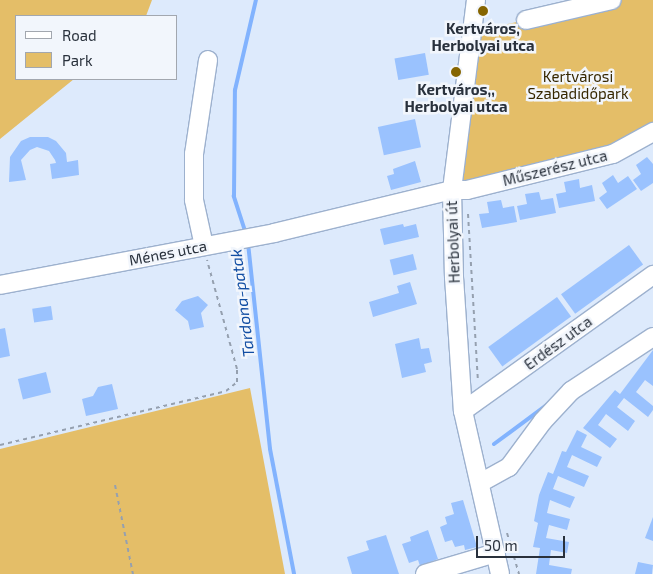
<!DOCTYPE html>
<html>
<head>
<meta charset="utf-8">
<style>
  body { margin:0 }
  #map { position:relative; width:653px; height:574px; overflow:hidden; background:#ddeafc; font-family:"Exo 2",sans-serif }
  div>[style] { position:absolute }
  .green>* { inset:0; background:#e4be68 }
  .stream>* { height:4px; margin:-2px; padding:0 2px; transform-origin:2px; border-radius:2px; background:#82b3fe }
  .building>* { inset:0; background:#9ac2fe; transform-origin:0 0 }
  .path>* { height:2px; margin-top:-1px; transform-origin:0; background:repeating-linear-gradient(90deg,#95a0af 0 4px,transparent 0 8px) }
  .roads { filter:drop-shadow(1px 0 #9db1ce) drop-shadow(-1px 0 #9db1ce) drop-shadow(0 1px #9db1ce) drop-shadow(0 -1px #9db1ce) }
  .minor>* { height:18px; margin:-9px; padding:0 9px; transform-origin:9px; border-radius:9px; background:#fff }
  .dots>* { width:14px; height:14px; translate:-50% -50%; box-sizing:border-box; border:2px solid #f2f6fc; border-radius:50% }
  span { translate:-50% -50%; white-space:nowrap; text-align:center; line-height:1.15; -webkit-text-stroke:5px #f2f6fc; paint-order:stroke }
  .poi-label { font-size:15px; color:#29313c; font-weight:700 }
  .park-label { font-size:15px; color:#362700 }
  .street-label { font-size:15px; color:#29313c }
  .water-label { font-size:16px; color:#124ea3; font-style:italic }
  .legend { position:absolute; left:15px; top:15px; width:162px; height:65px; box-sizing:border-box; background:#f2f6fc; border:1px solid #a2a7af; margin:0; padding:6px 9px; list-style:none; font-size:15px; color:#29313c }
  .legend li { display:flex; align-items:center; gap:10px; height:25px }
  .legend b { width:25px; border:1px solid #a2a7af }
  .scale { position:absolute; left:476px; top:536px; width:89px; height:22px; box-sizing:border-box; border:2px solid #29313c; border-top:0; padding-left:6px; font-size:15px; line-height:18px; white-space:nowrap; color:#29313c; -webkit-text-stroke:4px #f2f6fc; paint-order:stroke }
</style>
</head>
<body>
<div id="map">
  <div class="green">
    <i style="clip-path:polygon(0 0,152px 0,146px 16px,16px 16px,16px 79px,74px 79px,0 139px)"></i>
    <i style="clip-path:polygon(612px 0,653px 0,653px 133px,641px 141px,463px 184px,472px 89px,482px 30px)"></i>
    <i style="clip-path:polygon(250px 388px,285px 574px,0 574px,0 449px)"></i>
  </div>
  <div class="stream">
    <i style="left:246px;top:234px;width:40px;rotate:-108deg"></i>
    <i style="left:234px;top:196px;width:106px;rotate:-89.5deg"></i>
    <i style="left:235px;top:90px;width:92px;rotate:-76.9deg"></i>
    <i style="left:248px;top:243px;width:207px;rotate:83.9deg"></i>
    <i style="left:270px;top:449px;width:127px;rotate:79.1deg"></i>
    <i style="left:494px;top:444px;width:67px;rotate:-36.5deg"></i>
  </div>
  <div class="building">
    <i style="left:425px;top:53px;width:22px;height:31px;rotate:80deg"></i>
    <i style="left:415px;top:119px;width:29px;height:38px;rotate:78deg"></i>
    <i style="clip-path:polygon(30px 137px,48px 137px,56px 141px,66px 153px,67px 162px,78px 160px,79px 175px,52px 179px,50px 164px,56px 163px,55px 160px,49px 151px,37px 147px,30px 150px,21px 160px,26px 180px,9px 182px,10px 157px,21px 141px)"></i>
    <i style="clip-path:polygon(647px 157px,653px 164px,653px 183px,641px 191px,633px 180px,641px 174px,636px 165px)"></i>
    <i style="clip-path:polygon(415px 161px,421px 182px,391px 190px,387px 176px,394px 174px,393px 169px)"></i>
    <i style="clip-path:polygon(613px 175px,618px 183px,628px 176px,637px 189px,607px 209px,599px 198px,607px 192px,602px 183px)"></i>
    <i style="clip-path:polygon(579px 179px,580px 188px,592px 185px,595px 201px,559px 208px,556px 194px,566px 192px,564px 182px)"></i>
    <i style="clip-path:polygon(539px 192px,541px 200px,553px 198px,556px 213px,520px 220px,517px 206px,527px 204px,525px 194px)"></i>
    <i style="clip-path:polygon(501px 200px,503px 208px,514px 206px,517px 222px,482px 228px,479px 214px,489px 213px,487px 202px)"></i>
    <i style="clip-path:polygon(403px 224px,404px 227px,416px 224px,419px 237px,384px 245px,380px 229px)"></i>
    <i style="left:629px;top:245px;width:24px;height:84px;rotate:54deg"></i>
    <i style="left:413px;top:254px;width:16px;height:24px;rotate:76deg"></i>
    <i style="clip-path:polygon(410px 282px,417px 304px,373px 317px,369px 302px,399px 293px,397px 286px)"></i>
    <i style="clip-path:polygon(198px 296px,208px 305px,201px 313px,204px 327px,190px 330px,188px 321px,175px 310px,182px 301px)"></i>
    <i style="left:557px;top:297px;width:24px;height:85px;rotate:54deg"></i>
    <i style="left:51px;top:306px;width:14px;height:19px;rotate:82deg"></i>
    <i style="clip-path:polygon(5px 328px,10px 356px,0 358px,0 329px)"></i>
    <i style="clip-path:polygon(419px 338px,421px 349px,429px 348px,432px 362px,424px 364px,426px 372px,402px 378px,395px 344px)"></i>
    <i style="clip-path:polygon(653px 350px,653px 386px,645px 380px,636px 392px,653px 406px,653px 410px,648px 417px,624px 398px,617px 407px,635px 421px,628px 431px,606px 414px,598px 425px,617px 439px,610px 448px,583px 428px,615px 390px,620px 394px)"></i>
    <i style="left:46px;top:372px;width:21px;height:29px;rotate:76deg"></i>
    <i style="clip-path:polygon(112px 384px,118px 409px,86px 416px,82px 399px,93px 396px,98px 387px)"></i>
    <i style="clip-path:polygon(577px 430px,587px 435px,581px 447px,602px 457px,597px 467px,572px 455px,567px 467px,589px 476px,584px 487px,558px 476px,553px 489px,575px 497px,570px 508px,550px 500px,547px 513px,570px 519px,567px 530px,549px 525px,546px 538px,569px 542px,567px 553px,551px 550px,549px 565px,572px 569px,571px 574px,536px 574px,540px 548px,533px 547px,538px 523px,534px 521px,539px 495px,548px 472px,553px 474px,562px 451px,566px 452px)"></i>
    <i style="clip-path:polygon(463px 500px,477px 547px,465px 550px,464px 545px,455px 547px,452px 540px,445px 542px,440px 527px,447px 524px,445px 517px,454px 514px,451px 503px)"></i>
    <i style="clip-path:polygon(653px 517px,653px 541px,645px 538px)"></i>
    <i style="clip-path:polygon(428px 530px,438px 559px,420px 566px,418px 560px,409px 563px,402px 544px,411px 541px,410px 537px)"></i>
    <i style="clip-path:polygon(386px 535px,399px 574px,352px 574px,347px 557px,369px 550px,366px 541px)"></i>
    <i style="clip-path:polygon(638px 562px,653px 565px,652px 574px,635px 574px)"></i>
  </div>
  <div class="path">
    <i style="left:468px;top:214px;width:168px;rotate:86.6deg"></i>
    <i style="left:0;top:445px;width:232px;rotate:-13.4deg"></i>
    <i style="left:226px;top:391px;width:14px;rotate:-39deg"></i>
    <i style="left:237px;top:382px;width:13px;rotate:-90deg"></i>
    <i style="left:237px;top:369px;width:113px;rotate:-105.4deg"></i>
    <i style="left:115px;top:485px;width:91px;rotate:78.6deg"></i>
    <i style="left:507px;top:533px;width:43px;rotate:73.7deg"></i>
  </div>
  <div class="roads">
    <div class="minor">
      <i style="left:476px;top:0;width:192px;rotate:97.2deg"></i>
      <i style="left:452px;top:190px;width:87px;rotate:88.7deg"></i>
      <i style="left:454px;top:277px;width:134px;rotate:86.2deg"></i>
      <i style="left:463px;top:411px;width:167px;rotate:77.2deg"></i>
      <i style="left:526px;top:20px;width:88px;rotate:-13.1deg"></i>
      <i style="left:204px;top:246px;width:47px;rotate:-102.3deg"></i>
      <i style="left:194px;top:200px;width:46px;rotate:-90deg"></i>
      <i style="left:194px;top:154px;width:95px;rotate:-81.5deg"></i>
      <i style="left:0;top:285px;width:279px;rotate:-10.7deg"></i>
      <i style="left:274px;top:233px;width:183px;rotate:-13.6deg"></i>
      <i style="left:452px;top:190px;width:15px"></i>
      <i style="left:467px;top:190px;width:150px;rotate:-13.9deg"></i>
      <i style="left:613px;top:154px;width:46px;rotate:-28.8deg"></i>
      <i style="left:463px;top:411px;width:234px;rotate:-35.6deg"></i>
      <i style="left:480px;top:483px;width:33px;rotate:-29deg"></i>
      <i style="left:509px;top:467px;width:57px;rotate:-53.5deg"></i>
      <i style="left:543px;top:421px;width:41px;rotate:-47deg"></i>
      <i style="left:571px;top:391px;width:98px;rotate:-33.4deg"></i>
      <i style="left:425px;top:574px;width:74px;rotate:-16.5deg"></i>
    </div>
  </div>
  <div class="dots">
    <i style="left:483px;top:11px;background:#866500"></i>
    <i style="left:456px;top:72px;background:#866500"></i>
  </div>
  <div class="poi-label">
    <span style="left:483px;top:37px">Kertváros,<br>Herbolyai utca</span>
    <span style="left:456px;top:98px">Kertváros,,<br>Herbolyai utca</span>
  </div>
  <div class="park-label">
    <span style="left:578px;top:85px">Kertvárosi<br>Szabadidőpark</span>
  </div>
  <div class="street-label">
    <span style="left:555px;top:168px;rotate:-14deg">Műszerész utca</span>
    <span style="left:453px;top:242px;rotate:-92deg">Herbolyai út</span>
    <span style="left:168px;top:253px;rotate:-11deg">Ménes utca</span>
    <span style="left:558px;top:343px;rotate:-36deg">Erdész utca</span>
  </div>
  <div class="water-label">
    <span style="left:242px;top:303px;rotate:-97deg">Tardona-patak</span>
  </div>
  <ul class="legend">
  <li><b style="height:6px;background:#fff"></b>Road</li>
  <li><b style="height:14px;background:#e4be68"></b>Park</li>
  </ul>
  <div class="scale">50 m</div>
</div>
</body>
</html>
